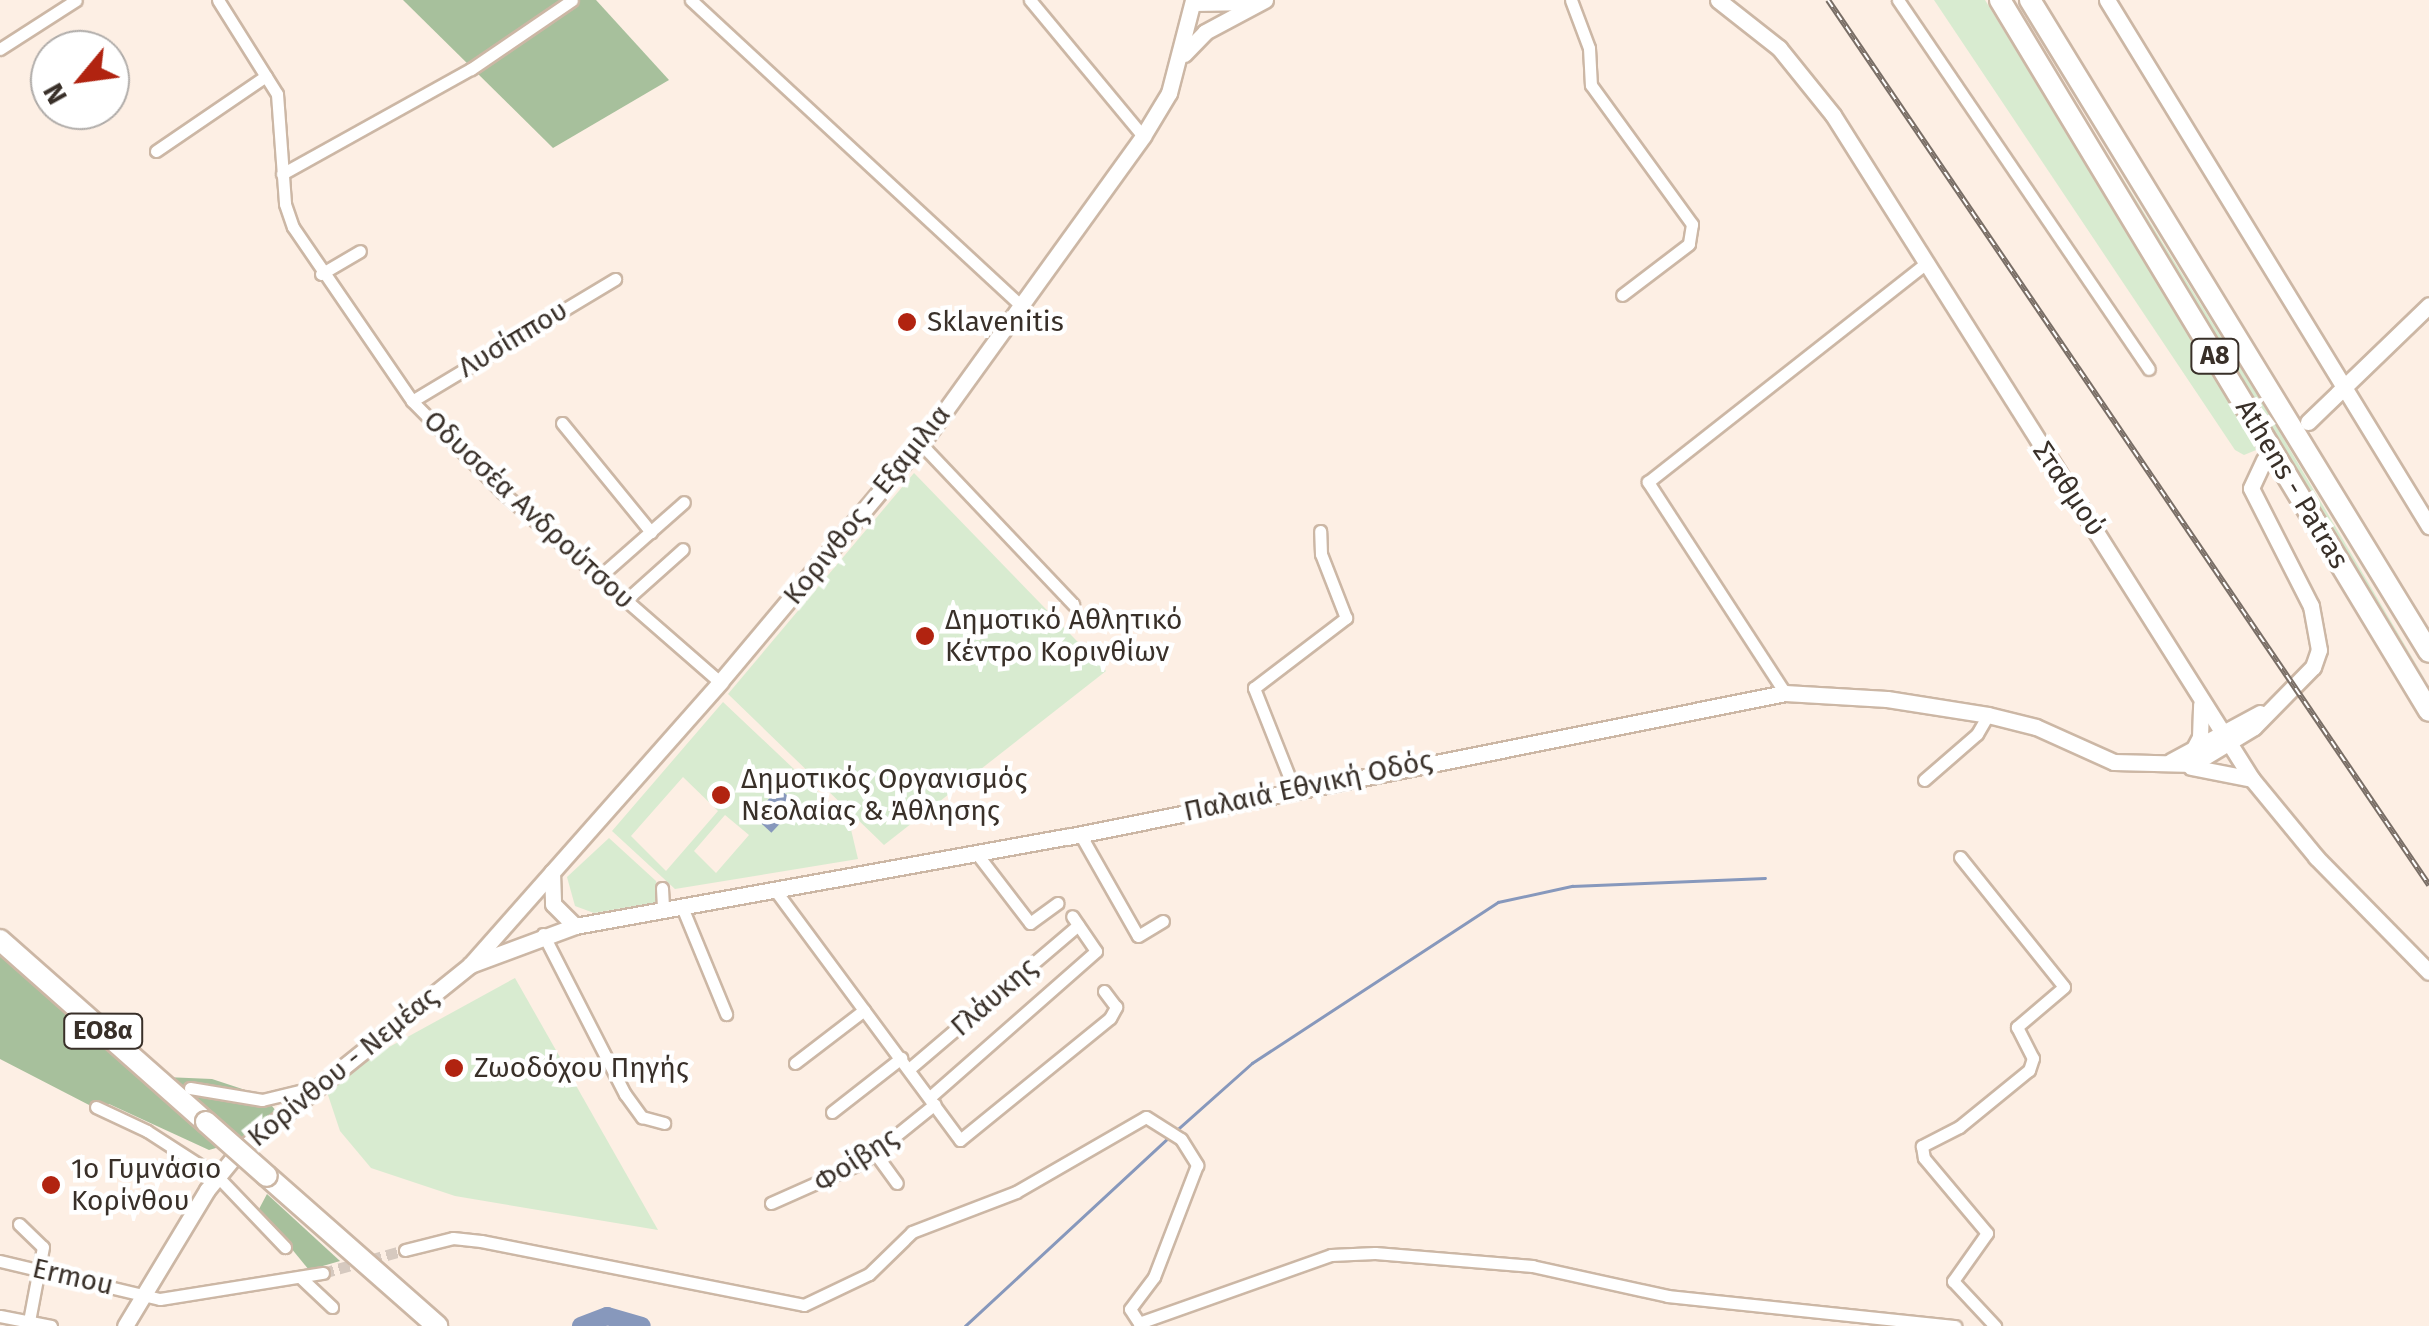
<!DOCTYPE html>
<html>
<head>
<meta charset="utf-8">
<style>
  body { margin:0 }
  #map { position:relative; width:2429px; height:1326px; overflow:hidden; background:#fdefe4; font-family:"Fira Sans",sans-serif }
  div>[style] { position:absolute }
  .green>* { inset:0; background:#d8ebd0 }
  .forest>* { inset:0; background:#a7c09c }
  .water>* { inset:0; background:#8798bc; transform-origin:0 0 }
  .stream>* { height:2.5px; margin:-1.25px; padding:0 1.25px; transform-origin:1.25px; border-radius:1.25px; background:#8798bc }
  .river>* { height:18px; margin:-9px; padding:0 9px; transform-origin:9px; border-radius:9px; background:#8798bc }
  .street-tunnel>* { height:11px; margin-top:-5.5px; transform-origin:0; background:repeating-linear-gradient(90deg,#d6c9bf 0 11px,transparent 0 16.5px) }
  .roads { filter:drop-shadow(2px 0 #ccb7a5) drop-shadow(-2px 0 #ccb7a5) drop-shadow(0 2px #ccb7a5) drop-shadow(0 -2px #ccb7a5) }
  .street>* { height:11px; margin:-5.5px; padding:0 5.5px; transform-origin:5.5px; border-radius:5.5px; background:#fff }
  .secondary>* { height:15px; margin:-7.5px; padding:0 7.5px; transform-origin:7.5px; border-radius:7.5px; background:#fff }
  .highway>* { height:20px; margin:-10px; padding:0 10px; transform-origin:10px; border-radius:10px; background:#fff }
  .rail>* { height:6px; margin-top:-3px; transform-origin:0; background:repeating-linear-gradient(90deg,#fff 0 8px,#796e66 0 16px); box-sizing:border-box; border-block:2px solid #796e66 }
  .bridges { filter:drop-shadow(2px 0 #ccb7a5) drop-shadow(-2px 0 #ccb7a5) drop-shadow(0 2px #ccb7a5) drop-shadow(0 -2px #ccb7a5) }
  .highway-bridge>* { height:20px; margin:-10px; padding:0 10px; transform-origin:10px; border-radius:10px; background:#fff }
  .dots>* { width:28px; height:28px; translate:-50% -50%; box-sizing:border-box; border:5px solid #fff; border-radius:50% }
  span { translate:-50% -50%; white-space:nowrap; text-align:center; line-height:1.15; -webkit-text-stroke:9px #fff; paint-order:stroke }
  .shield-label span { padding:2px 8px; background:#fff; border:2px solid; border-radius:8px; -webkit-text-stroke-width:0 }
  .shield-label { font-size:25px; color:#393029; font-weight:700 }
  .poi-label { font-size:28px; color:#393029 }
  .left { translate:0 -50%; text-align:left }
  .street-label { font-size:28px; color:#393029 }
  .north { position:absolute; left:30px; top:30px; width:100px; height:100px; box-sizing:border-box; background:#fff; border:2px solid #b0aca9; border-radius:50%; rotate:241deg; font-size:28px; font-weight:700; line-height:40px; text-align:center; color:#393029 }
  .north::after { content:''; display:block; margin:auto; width:35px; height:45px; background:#b12310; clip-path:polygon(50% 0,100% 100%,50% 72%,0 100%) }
</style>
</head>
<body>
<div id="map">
  <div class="green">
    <i style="clip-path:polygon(1934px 0,1985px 0,2261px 448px,2244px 455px,2235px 450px)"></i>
    <i style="clip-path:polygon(2012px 0,2269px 414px,2429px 686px,2264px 416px)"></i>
    <i style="clip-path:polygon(914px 473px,1106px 671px,884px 845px,728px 694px)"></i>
    <i style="clip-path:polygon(evenodd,723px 702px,849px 821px,858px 859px,675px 889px,612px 831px,723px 702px,683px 777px,718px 811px,666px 871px,631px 836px,683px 777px,723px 702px,725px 815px,749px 835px,716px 873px,694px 851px,725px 815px)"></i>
    <i style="clip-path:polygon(609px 838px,656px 881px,658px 902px,594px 913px,575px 906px,567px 877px)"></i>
    <i style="clip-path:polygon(515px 978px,658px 1230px,455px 1196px,371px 1168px,340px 1131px,327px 1092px,360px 1063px)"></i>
  </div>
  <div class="forest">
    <i style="clip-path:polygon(403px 0,596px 0,669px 80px,553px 148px)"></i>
    <i style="clip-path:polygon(0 953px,142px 1076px,212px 1079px,264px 1096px,276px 1111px,240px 1141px,209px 1150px,109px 1104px,91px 1106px,0 1059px)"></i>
    <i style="clip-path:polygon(267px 1194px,340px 1261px,309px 1270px,259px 1209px)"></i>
  </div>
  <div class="water">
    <i style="left:779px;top:788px;width:25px;height:38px;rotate:43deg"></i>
  </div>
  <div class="stream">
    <i style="left:1178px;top:1129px;width:99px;rotate:-41.7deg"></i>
    <i style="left:1252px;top:1063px;width:294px;rotate:-33.2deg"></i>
    <i style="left:1498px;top:902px;width:76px;rotate:-12.2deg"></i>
    <i style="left:1572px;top:886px;width:193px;rotate:-2.4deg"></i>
    <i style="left:965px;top:1326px;width:277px;rotate:-42.8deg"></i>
  </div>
  <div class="river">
    <i style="left:581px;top:1326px;width:28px;rotate:-21deg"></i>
    <i style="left:607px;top:1316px;width:36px;rotate:16deg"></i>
  </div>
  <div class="street-tunnel">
    <i style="left:323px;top:1273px;width:85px;rotate:-15.7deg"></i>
  </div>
  <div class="roads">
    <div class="street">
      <i style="left:218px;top:0;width:111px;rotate:57.9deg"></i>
      <i style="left:277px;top:94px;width:110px;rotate:85.8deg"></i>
      <i style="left:285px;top:204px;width:24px;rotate:71deg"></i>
      <i style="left:293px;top:227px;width:211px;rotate:55.6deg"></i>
      <i style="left:412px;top:401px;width:128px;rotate:45.3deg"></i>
      <i style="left:502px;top:492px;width:289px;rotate:41.1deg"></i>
      <i style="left:691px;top:0;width:451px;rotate:42.8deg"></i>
      <i style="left:1030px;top:0;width:177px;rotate:50.3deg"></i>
      <i style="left:1571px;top:0;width:51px;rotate:69.4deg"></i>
      <i style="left:1589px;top:48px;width:37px;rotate:87deg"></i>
      <i style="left:1591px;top:85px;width:172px;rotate:54deg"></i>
      <i style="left:1692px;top:224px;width:20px;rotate:99deg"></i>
      <i style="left:1689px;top:244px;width:84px;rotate:142.7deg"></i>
      <i style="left:1898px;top:0;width:446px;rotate:55.8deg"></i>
      <i style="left:0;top:49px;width:90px;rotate:-32.8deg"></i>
      <i style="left:156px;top:151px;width:133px;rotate:-34.3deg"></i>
      <i style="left:282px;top:174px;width:216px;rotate:-29.1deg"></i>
      <i style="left:471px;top:69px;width:122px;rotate:-34.3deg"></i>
      <i style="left:321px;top:274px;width:45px;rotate:-30.5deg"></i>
      <i style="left:412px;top:401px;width:237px;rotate:-31deg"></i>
      <i style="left:562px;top:423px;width:141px;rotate:50.8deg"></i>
      <i style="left:921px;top:444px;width:221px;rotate:46.5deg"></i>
      <i style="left:599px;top:577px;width:113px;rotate:-41.4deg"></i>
      <i style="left:626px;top:600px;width:76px;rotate:-41.8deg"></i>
      <i style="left:1785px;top:693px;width:252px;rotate:-123deg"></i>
      <i style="left:1648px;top:482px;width:352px;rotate:-38.2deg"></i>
      <i style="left:1924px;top:780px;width:70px;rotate:-41deg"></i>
      <i style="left:1977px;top:734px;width:22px;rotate:-60deg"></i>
      <i style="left:1294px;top:789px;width:109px;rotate:-111.6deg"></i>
      <i style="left:1254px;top:688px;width:116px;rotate:-37.3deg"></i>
      <i style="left:1346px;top:618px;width:69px;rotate:-111.3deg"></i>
      <i style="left:1321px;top:554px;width:23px;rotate:-92deg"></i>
      <i style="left:1080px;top:834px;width:117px;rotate:60.4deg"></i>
      <i style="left:1138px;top:936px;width:29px;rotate:-31deg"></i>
      <i style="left:977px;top:854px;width:87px;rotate:52.5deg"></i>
      <i style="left:1030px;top:923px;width:34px;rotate:-36deg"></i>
      <i style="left:1960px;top:857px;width:166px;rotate:51.3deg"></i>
      <i style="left:2064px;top:987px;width:62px;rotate:139.6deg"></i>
      <i style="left:2017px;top:1027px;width:35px;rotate:63deg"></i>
      <i style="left:2033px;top:1058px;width:13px;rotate:108deg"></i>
      <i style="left:2029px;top:1070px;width:90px;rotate:140.8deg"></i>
      <i style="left:1959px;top:1127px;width:42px;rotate:152.8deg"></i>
      <i style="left:1922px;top:1146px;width:12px;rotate:81deg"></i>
      <i style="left:1924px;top:1158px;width:98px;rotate:50deg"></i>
      <i style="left:1987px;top:1233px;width:59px;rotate:125.3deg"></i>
      <i style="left:1953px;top:1281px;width:62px;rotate:47deg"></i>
      <i style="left:662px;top:888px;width:22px;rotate:87deg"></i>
      <i style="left:775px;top:890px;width:311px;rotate:53.5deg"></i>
      <i style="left:960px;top:1140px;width:193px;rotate:-39.1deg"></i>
      <i style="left:1110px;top:1018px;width:13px;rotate:-61deg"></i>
      <i style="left:1116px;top:1007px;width:20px;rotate:-127deg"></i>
      <i style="left:682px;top:907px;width:116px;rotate:67.6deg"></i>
      <i style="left:543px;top:934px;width:180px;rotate:62.9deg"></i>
      <i style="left:625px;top:1094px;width:29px;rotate:54deg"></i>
      <i style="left:642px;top:1117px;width:23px;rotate:15deg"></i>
      <i style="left:795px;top:1063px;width:87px;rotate:-37.5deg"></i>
      <i style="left:909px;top:1069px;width:222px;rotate:-40.4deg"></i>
      <i style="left:190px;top:1088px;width:73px;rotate:9.5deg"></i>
      <i style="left:262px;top:1100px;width:56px;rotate:-13.5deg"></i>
      <i style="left:930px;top:1097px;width:221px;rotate:-41.3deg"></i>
      <i style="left:1096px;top:951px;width:42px;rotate:-124.4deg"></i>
      <i style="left:96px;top:1107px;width:56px;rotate:25.2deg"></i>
      <i style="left:147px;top:1131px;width:85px;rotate:32.9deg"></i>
      <i style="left:218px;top:1177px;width:97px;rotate:46.3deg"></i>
      <i style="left:832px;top:1112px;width:88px;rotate:-38deg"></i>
      <i style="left:875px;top:1153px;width:37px;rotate:54deg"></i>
      <i style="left:771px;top:1203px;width:101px;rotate:-24deg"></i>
      <i style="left:863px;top:1162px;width:92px;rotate:-38.9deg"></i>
      <i style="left:19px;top:1224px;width:33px;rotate:44deg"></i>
      <i style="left:43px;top:1247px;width:75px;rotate:100.7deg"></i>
      <i style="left:405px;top:1250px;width:49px;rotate:-14deg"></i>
      <i style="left:453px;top:1238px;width:28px;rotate:6deg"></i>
      <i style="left:481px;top:1241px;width:329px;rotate:11.2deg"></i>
      <i style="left:804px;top:1305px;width:72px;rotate:-25.5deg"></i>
      <i style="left:869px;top:1274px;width:60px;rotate:-44.3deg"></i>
      <i style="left:912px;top:1232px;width:111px;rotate:-21deg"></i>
      <i style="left:1016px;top:1192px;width:150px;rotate:-30deg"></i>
      <i style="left:1146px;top:1117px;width:41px;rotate:32.2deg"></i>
      <i style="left:1181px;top:1139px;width:31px;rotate:58deg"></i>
      <i style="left:1197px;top:1165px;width:120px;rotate:111deg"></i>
      <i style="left:1154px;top:1277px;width:40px;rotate:127deg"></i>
      <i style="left:1130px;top:1309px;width:17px;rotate:57deg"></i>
      <i style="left:1139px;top:1323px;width:204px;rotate:-19.5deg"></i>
      <i style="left:1331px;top:1255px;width:44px;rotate:-2.6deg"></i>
      <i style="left:1375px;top:1253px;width:158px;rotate:4.7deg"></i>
      <i style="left:1532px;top:1266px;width:139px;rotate:12.4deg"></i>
      <i style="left:1668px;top:1296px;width:289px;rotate:6deg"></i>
      <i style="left:0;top:1261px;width:164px;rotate:13.4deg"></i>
      <i style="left:160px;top:1299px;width:165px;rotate:-9.1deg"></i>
      <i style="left:300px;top:1277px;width:44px;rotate:43.2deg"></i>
      <i style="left:0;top:1316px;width:52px;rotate:11.1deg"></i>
    </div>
    <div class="secondary">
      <i style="left:1718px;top:0;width:78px;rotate:38.2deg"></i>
      <i style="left:1779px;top:48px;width:86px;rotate:51.1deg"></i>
      <i style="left:1833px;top:115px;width:785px;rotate:57.75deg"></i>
      <i style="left:2252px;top:779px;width:101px;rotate:50.6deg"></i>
      <i style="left:2316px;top:857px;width:161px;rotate:45.5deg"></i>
      <i style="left:2107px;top:0;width:617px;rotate:58.53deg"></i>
      <i style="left:1193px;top:3px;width:62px;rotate:-0.9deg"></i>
      <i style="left:1184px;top:54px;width:30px;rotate:-46deg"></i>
      <i style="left:1205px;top:32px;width:68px;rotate:-28.1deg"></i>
      <i style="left:2308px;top:422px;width:168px;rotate:-44deg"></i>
      <i style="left:2191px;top:754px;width:19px;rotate:-62deg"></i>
      <i style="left:2200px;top:737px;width:33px;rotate:-88deg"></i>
      <i style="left:2171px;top:761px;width:101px;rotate:-28.3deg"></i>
      <i style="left:2191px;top:767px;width:62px;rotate:11.1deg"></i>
      <i style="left:552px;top:872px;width:32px;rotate:88deg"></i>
      <i style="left:553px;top:904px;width:31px;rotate:45deg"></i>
      <i style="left:470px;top:965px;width:112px;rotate:-20.4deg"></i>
      <i style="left:575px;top:926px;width:500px;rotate:-10.3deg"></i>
      <i style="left:1067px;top:837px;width:732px;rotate:-11.34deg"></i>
      <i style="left:1785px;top:693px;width:102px;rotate:3.4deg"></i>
      <i style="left:1887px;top:699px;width:102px;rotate:9deg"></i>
      <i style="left:1988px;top:715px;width:49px;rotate:14deg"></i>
      <i style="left:2036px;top:727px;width:85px;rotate:24.2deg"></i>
      <i style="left:2114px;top:762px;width:79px;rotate:1.5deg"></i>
      <i style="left:2193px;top:764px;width:71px;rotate:-31.2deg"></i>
      <i style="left:2254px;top:727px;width:84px;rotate:-45.5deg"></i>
      <i style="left:2313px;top:667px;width:18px;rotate:-71deg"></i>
      <i style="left:2319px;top:650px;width:45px;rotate:-100.3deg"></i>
      <i style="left:2311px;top:606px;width:132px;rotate:-117deg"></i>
      <i style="left:2251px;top:488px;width:31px;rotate:-65deg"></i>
      <i style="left:125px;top:1326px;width:159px;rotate:-58.9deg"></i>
      <i style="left:207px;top:1190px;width:50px;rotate:-50.6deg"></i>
      <i style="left:239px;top:1151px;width:297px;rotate:-38.8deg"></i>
      <i style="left:470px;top:965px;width:378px;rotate:-48.5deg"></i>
      <i style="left:720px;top:682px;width:325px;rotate:-50deg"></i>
      <i style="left:929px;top:433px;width:366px;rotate:-54.2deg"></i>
      <i style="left:1143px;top:136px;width:50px;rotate:-58.8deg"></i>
      <i style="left:1169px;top:93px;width:96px;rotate:-75.5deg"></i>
    </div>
    <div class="highway">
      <i style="left:2000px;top:0;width:830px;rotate:58.89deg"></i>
      <i style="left:2030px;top:0;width:764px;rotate:58.53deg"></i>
      <i style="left:0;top:940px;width:275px;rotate:41.5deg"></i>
      <i style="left:267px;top:1176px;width:227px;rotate:41.4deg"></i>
    </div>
  </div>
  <div class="rail">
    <i style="left:1828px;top:0;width:1070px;rotate:55.82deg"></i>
  </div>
  <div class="bridges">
    <div class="highway-bridge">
      <i style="left:206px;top:1122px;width:81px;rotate:41.5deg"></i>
    </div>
  </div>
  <div class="dots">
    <i style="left:907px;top:322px;background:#b12310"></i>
    <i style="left:925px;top:636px;background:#b12310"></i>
    <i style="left:721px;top:795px;background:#b12310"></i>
    <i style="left:454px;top:1068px;background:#b12310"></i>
    <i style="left:51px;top:1185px;background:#b12310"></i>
  </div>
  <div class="shield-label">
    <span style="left:2215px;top:356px">Α8</span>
    <span style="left:103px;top:1031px">ΕΟ8α</span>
  </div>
  <div class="poi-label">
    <span class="left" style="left:927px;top:322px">Sklavenitis</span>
    <span class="left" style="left:945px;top:636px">Δημοτικό Αθλητικό<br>Κέντρο Κορινθίων</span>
    <span class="left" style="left:741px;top:795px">Δημοτικός Οργανισμός<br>Νεολαίας &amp; Άθλησης</span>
    <span class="left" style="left:474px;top:1068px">Ζωοδόχου Πηγής</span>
    <span class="left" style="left:71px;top:1185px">1ο Γυμνάσιο<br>Κορίνθου</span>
  </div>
  <div class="street-label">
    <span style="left:513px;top:339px;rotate:-31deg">Λυσίππου</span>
    <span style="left:2292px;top:484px;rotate:59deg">Athens - Patras</span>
    <span style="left:2069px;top:489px;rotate:56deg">Σταθμού</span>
    <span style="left:867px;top:505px;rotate:-51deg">Κορινθος - Εξαμιλια</span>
    <span style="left:529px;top:510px;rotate:43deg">Οδυσσέα Ανδρούτσου</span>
    <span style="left:1308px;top:786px;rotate:-12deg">Παλαιά Εθνική Οδός</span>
    <span style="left:994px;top:997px;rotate:-41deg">Γλάυκης</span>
    <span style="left:343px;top:1067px;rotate:-39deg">Κορίνθου - Νεμέας</span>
    <span style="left:856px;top:1160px;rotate:-33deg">Φοίβης</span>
    <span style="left:73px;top:1277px;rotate:13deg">Ermou</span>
  </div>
  <div class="north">N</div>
</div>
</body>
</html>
